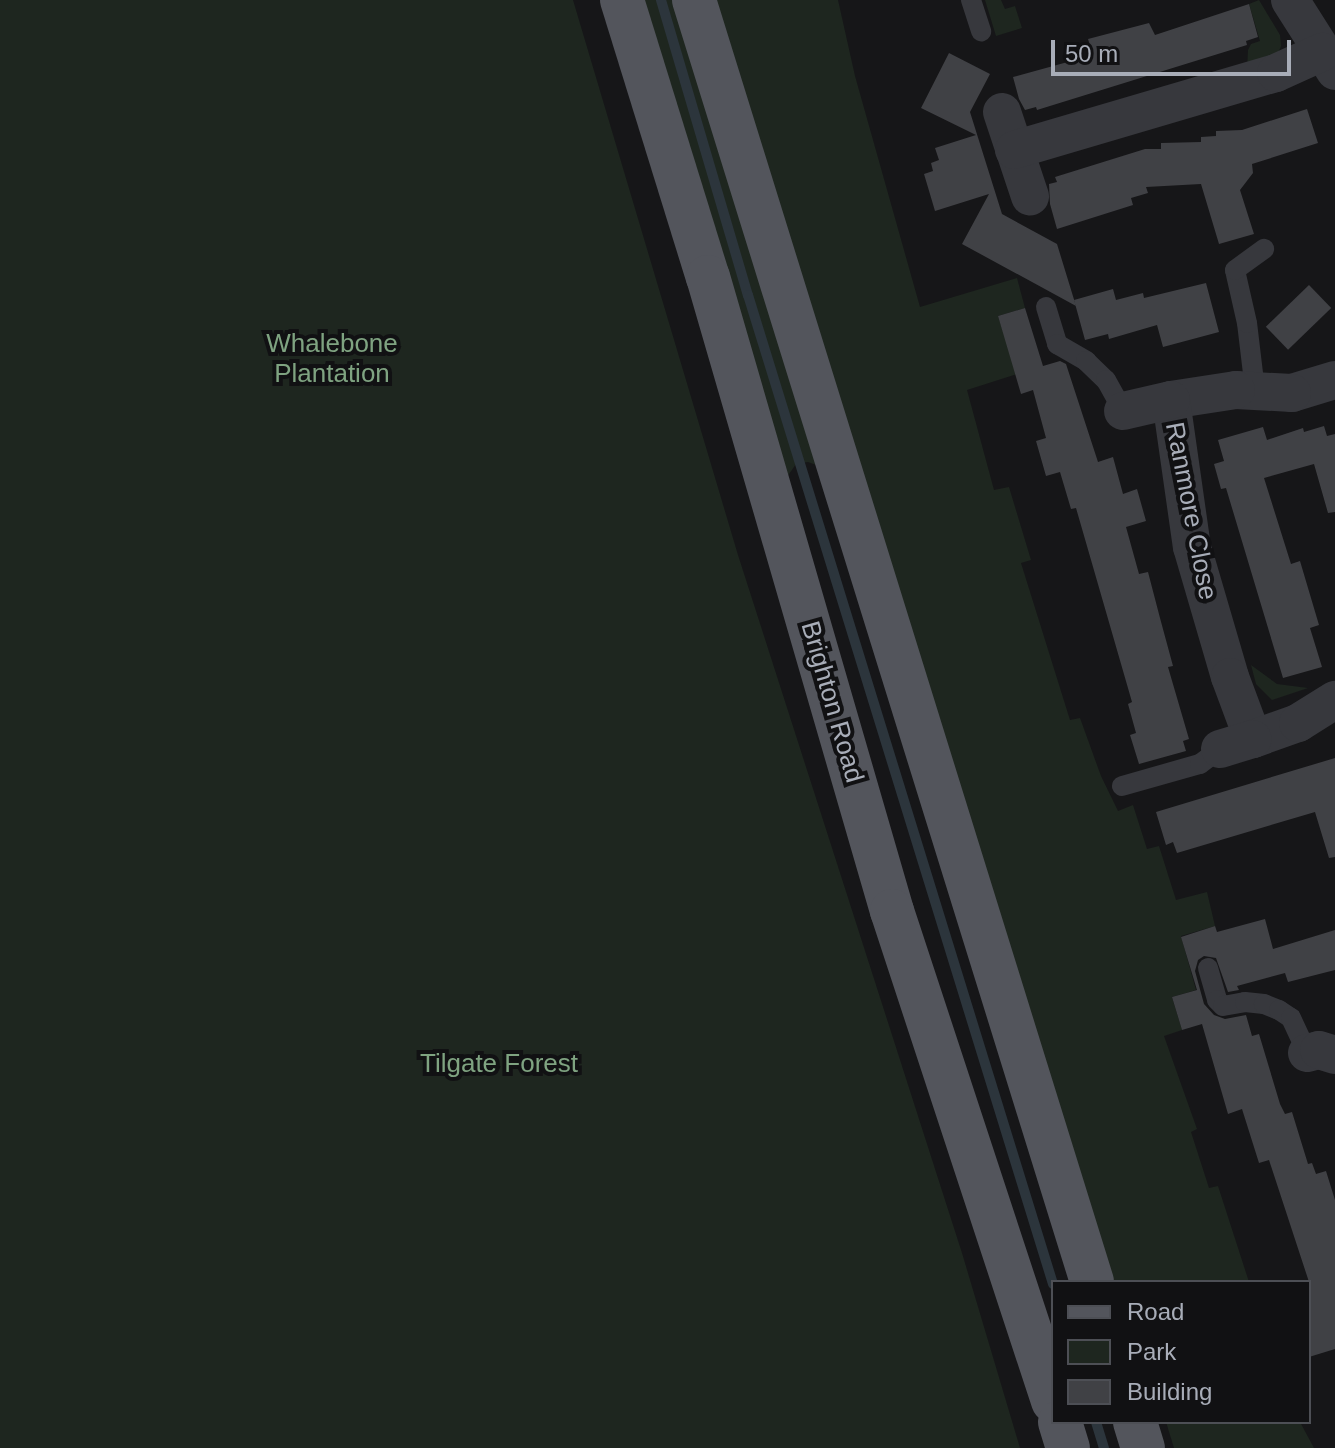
<!DOCTYPE html>
<html>
<head>
<meta charset="utf-8">
<style>
  body { margin:0 }
  #map { position:relative; width:1335px; height:1448px; overflow:hidden; background:#161618; font-family:Arial,sans-serif }
  div>[style] { position:absolute }
  .green>* { inset:0; background:#1e261f }
  .stream>* { height:10px; margin:-5px; padding:0 5px; transform-origin:5px; border-radius:5px; background:#2c353c }
  .building>* { inset:0; background:#404145; transform-origin:0 0 }
  .service>* { height:20px; margin:-10px; padding:0 10px; transform-origin:10px; border-radius:10px; background:#37383d }
  .minor>* { height:38px; margin:-19px; padding:0 19px; transform-origin:19px; border-radius:19px; background:#37383d }
  .primary>* { height:44px; margin:-22px; padding:0 22px; transform-origin:22px; border-radius:22px; background:#53555c }
  span { translate:-50% -50%; white-space:nowrap; text-align:center; line-height:1.15; -webkit-text-stroke:8px #111113; paint-order:stroke }
  .park-label { font-size:26px; color:#7fa381 }
  .street-label { font-size:26px; color:#a8adb8 }
  .legend { position:absolute; left:1051px; top:1280px; width:260px; height:144px; box-sizing:border-box; background:#111113; border:2px solid #4d4f55; margin:0; padding:10px 14px; list-style:none; font-size:24px; color:#a8adb8 }
  .legend li { display:flex; align-items:center; gap:16px; height:40px }
  .legend b { width:40px; border:2px solid #4d4f55 }
  .scale { position:absolute; left:1051px; top:40px; width:240px; height:36px; box-sizing:border-box; border:4px solid #a8adb8; border-top:0; padding-left:10px; font-size:24px; line-height:28px; white-space:nowrap; color:#a8adb8; -webkit-text-stroke:6px #111113; paint-order:stroke }
</style>
</head>
<body>
<div id="map">
  <div class="green">
    <i style="clip-path:polygon(0 0,573px 0,738px 555px,962px 1253px,1020px 1448px,0 1448px)"></i>
    <i style="clip-path:polygon(643px 0,675px 0,819px 466px,808px 462px,796px 464px,787px 477px)"></i>
    <i style="clip-path:polygon(714px 0,838px 0,855px 76px,920px 307px,1017px 278px,1025px 308px,998px 316px,1017px 374px,967px 390px,994px 490px,1009px 487px,1031px 560px,1021px 563px,1070px 720px,1080px 718px,1101px 776px,1118px 811px,1133px 805px,1147px 849px,1159px 846px,1176px 900px,1207px 892px,1215px 926px,1181px 936px,1196px 990px,1172px 997px,1182px 1030px,1164px 1036px,1197px 1129px,1191px 1132px,1209px 1188px,1218px 1186px,1249px 1282px,1110px 1282px)"></i>
    <i style="clip-path:polygon(985px 0,1001px 0,1005px 9px,1015px 6px,1022px 28px,996px 36px)"></i>
    <i style="clip-path:polygon(1259px 0,1280px 35px,1281px 46px,1277px 56px,1247px 70px,1248px 50px,1251px 44px,1260px 41px,1249px 4px)"></i>
    <i style="clip-path:polygon(1251px 665px,1277px 684px,1308px 688px,1272px 700px,1256px 684px)"></i>
    <i style="clip-path:polygon(1166px 1422px,1300px 1422px,1314px 1448px,1174px 1448px)"></i>
  </div>
  <div class="stream">
    <i style="left:661px;top:0;width:308px;rotate:73.6deg"></i>
    <i style="left:748px;top:295px;width:1035px;rotate:72.86deg"></i>
    <i style="left:1096px;top:1422px;width:27px;rotate:73deg"></i>
  </div>
  <div class="building">
    <i style="clip-path:polygon(1249px 4px,1258px 37px,1246px 41px,1247px 45px,1037px 110px,1036px 107px,1025px 110px,1019px 99px,1013px 77px,1093px 55px,1088px 39px,1149px 23px,1155px 35px)"></i>
    <i style="clip-path:polygon(949px 53px,990px 74px,970px 112px,1002px 214px,1057px 244px,1076px 306px,962px 244px,989px 194px,935px 211px,924px 174px,933px 171px,931px 163px,939px 160px,935px 148px,976px 135px,921px 108px)"></i>
    <i style="clip-path:polygon(1307px 109px,1318px 143px,1252px 164px,1253px 173px,1240px 190px,1254px 234px,1219px 244px,1201px 184px,1146px 187px,1148px 193px,1131px 198px,1133px 205px,1057px 229px,1050px 204px,1049px 184px,1057px 182px,1055px 177px,1145px 149px,1161px 149px,1161px 143px,1201px 142px,1201px 137px,1216px 136px,1216px 131px,1242px 130px)"></i>
    <i style="clip-path:polygon(1206px 283px,1219px 332px,1163px 347px,1157px 325px,1109px 339px,1108px 334px,1085px 340px,1074px 300px,1113px 289px,1116px 300px,1143px 293px,1144px 298px)"></i>
    <i style="left:1309px;top:285px;width:32px;height:60px;rotate:46deg"></i>
    <i style="clip-path:polygon(1025px 308px,1043px 366px,1060px 361px,1066px 364px,1098px 462px,1113px 457px,1123px 494px,1137px 489px,1146px 521px,1126px 527px,1139px 574px,1148px 572px,1160px 618px,1173px 666px,1168px 667px,1189px 739px,1183px 741px,1186px 751px,1139px 764px,1130px 735px,1136px 733px,1128px 704px,1132px 702px,1076px 508px,1071px 509px,1060px 472px,1046px 476px,1036px 441px,1046px 438px,1033px 390px,1021px 394px,998px 316px)"></i>
    <i style="clip-path:polygon(1324px 426px,1327px 436px,1335px 434px,1335px 512px,1328px 513px,1314px 464px,1264px 478px,1291px 564px,1300px 561px,1319px 625px,1310px 628px,1322px 667px,1283px 678px,1226px 488px,1221px 489px,1214px 464px,1224px 461px,1218px 440px,1263px 427px,1267px 440px,1303px 428px,1304px 432px)"></i>
    <i style="clip-path:polygon(1335px 758px,1335px 857px,1329px 858px,1315px 812px,1177px 853px,1173px 842px,1166px 845px,1156px 812px)"></i>
    <i style="clip-path:polygon(1265px 919px,1273px 949px,1335px 930px,1335px 970px,1288px 982px,1285px 973px,1237px 986px,1239px 990px,1228px 992px,1216px 958px,1204px 956px,1198px 960px,1195px 971px,1204px 1004px,1214px 1015px,1225px 1019px,1246px 1015px,1252px 1036px,1259px 1034px,1280px 1104px,1285px 1114px,1292px 1112px,1308px 1164px,1312px 1163px,1316px 1174px,1326px 1171px,1335px 1200px,1335px 1349px,1309px 1357px,1309px 1282px,1269px 1160px,1259px 1163px,1242px 1109px,1228px 1114px,1202px 1024px,1182px 1030px,1172px 997px,1197px 990px,1181px 937px,1215px 926px,1217px 932px)"></i>
  </div>
  <div class="service">
    <i style="left:971px;top:0;width:33px;rotate:72deg"></i>
    <i style="left:1046px;top:307px;width:39px;rotate:73deg"></i>
    <i style="left:1057px;top:344px;width:34px;rotate:30deg"></i>
    <i style="left:1086px;top:361px;width:28px;rotate:44deg"></i>
    <i style="left:1106px;top:380px;width:35px;rotate:61deg"></i>
    <i style="left:1255px;top:390px;width:67px;rotate:-96.8deg"></i>
    <i style="left:1247px;top:323px;width:54px;rotate:-102.8deg"></i>
    <i style="left:1235px;top:270px;width:36px;rotate:-36deg"></i>
    <i style="left:1122px;top:786px;width:81px;rotate:-15.8deg"></i>
    <i style="left:1200px;top:764px;width:25px;rotate:-37deg"></i>
    <i style="left:1208px;top:968px;width:33px;rotate:74deg"></i>
    <i style="left:1217px;top:1000px;width:8px;rotate:45deg"></i>
    <i style="left:1223px;top:1006px;width:22px;rotate:-10deg"></i>
    <i style="left:1245px;top:1002px;width:19px;rotate:6deg"></i>
    <i style="left:1264px;top:1004px;width:16px;rotate:22deg"></i>
    <i style="left:1279px;top:1010px;width:14px;rotate:34deg"></i>
    <i style="left:1291px;top:1018px;width:38px;rotate:65deg"></i>
  </div>
  <div class="minor">
    <i style="left:1290px;top:0;width:84px;rotate:57.6deg"></i>
    <i style="left:1002px;top:112px;width:89px;rotate:71.6deg"></i>
    <i style="left:1014px;top:150px;width:273px;rotate:-16.4deg"></i>
    <i style="left:1276px;top:73px;width:51px;rotate:-24.5deg"></i>
    <i style="left:1335px;top:380px;width:45px;rotate:163.2deg"></i>
    <i style="left:1292px;top:393px;width:56px;rotate:-176.9deg"></i>
    <i style="left:1236px;top:390px;width:66px;rotate:171.3deg"></i>
    <i style="left:1171px;top:400px;width:148px;rotate:81.9deg"></i>
    <i style="left:1192px;top:547px;width:135px;rotate:73.7deg"></i>
    <i style="left:1230px;top:677px;width:66px;rotate:69.6deg"></i>
    <i style="left:1253px;top:739px;width:48px;rotate:-19.6deg"></i>
    <i style="left:1298px;top:723px;width:44px;rotate:-31.9deg"></i>
    <i style="left:1123px;top:411px;width:49px;rotate:-12.9deg"></i>
    <i style="left:1220px;top:749px;width:34px;rotate:-17deg"></i>
    <i style="left:1307px;top:1053px;width:12px;rotate:-14deg"></i>
    <i style="left:1319px;top:1050px;width:17px;rotate:17deg"></i>
  </div>
  <div class="primary">
    <i style="left:622px;top:0;width:290px;rotate:72.8deg"></i>
    <i style="left:708px;top:277px;width:660px;rotate:73.82deg"></i>
    <i style="left:892px;top:911px;width:516px;rotate:71.81deg"></i>
    <i style="left:694px;top:0;width:1342px;rotate:72.75deg"></i>
    <i style="left:1060px;top:1422px;width:27px;rotate:73deg"></i>
    <i style="left:1135px;top:1422px;width:27px;rotate:73deg"></i>
  </div>
  <div class="park-label">
    <span style="left:332px;top:359px">Whalebone<br>Plantation</span>
    <span style="left:499px;top:1064px">Tilgate Forest</span>
  </div>
  <div class="street-label">
    <span style="left:1191px;top:511px;rotate:79deg">Ranmore Close</span>
    <span style="left:832px;top:702px;rotate:74deg">Brighton Road</span>
  </div>
  <ul class="legend">
  <li><b style="height:10px;background:#53555c"></b>Road</li>
  <li><b style="height:22px;background:#1e261f"></b>Park</li>
  <li><b style="height:22px;background:#404145"></b>Building</li>
  </ul>
  <div class="scale">50 m</div>
</div>
</body>
</html>
